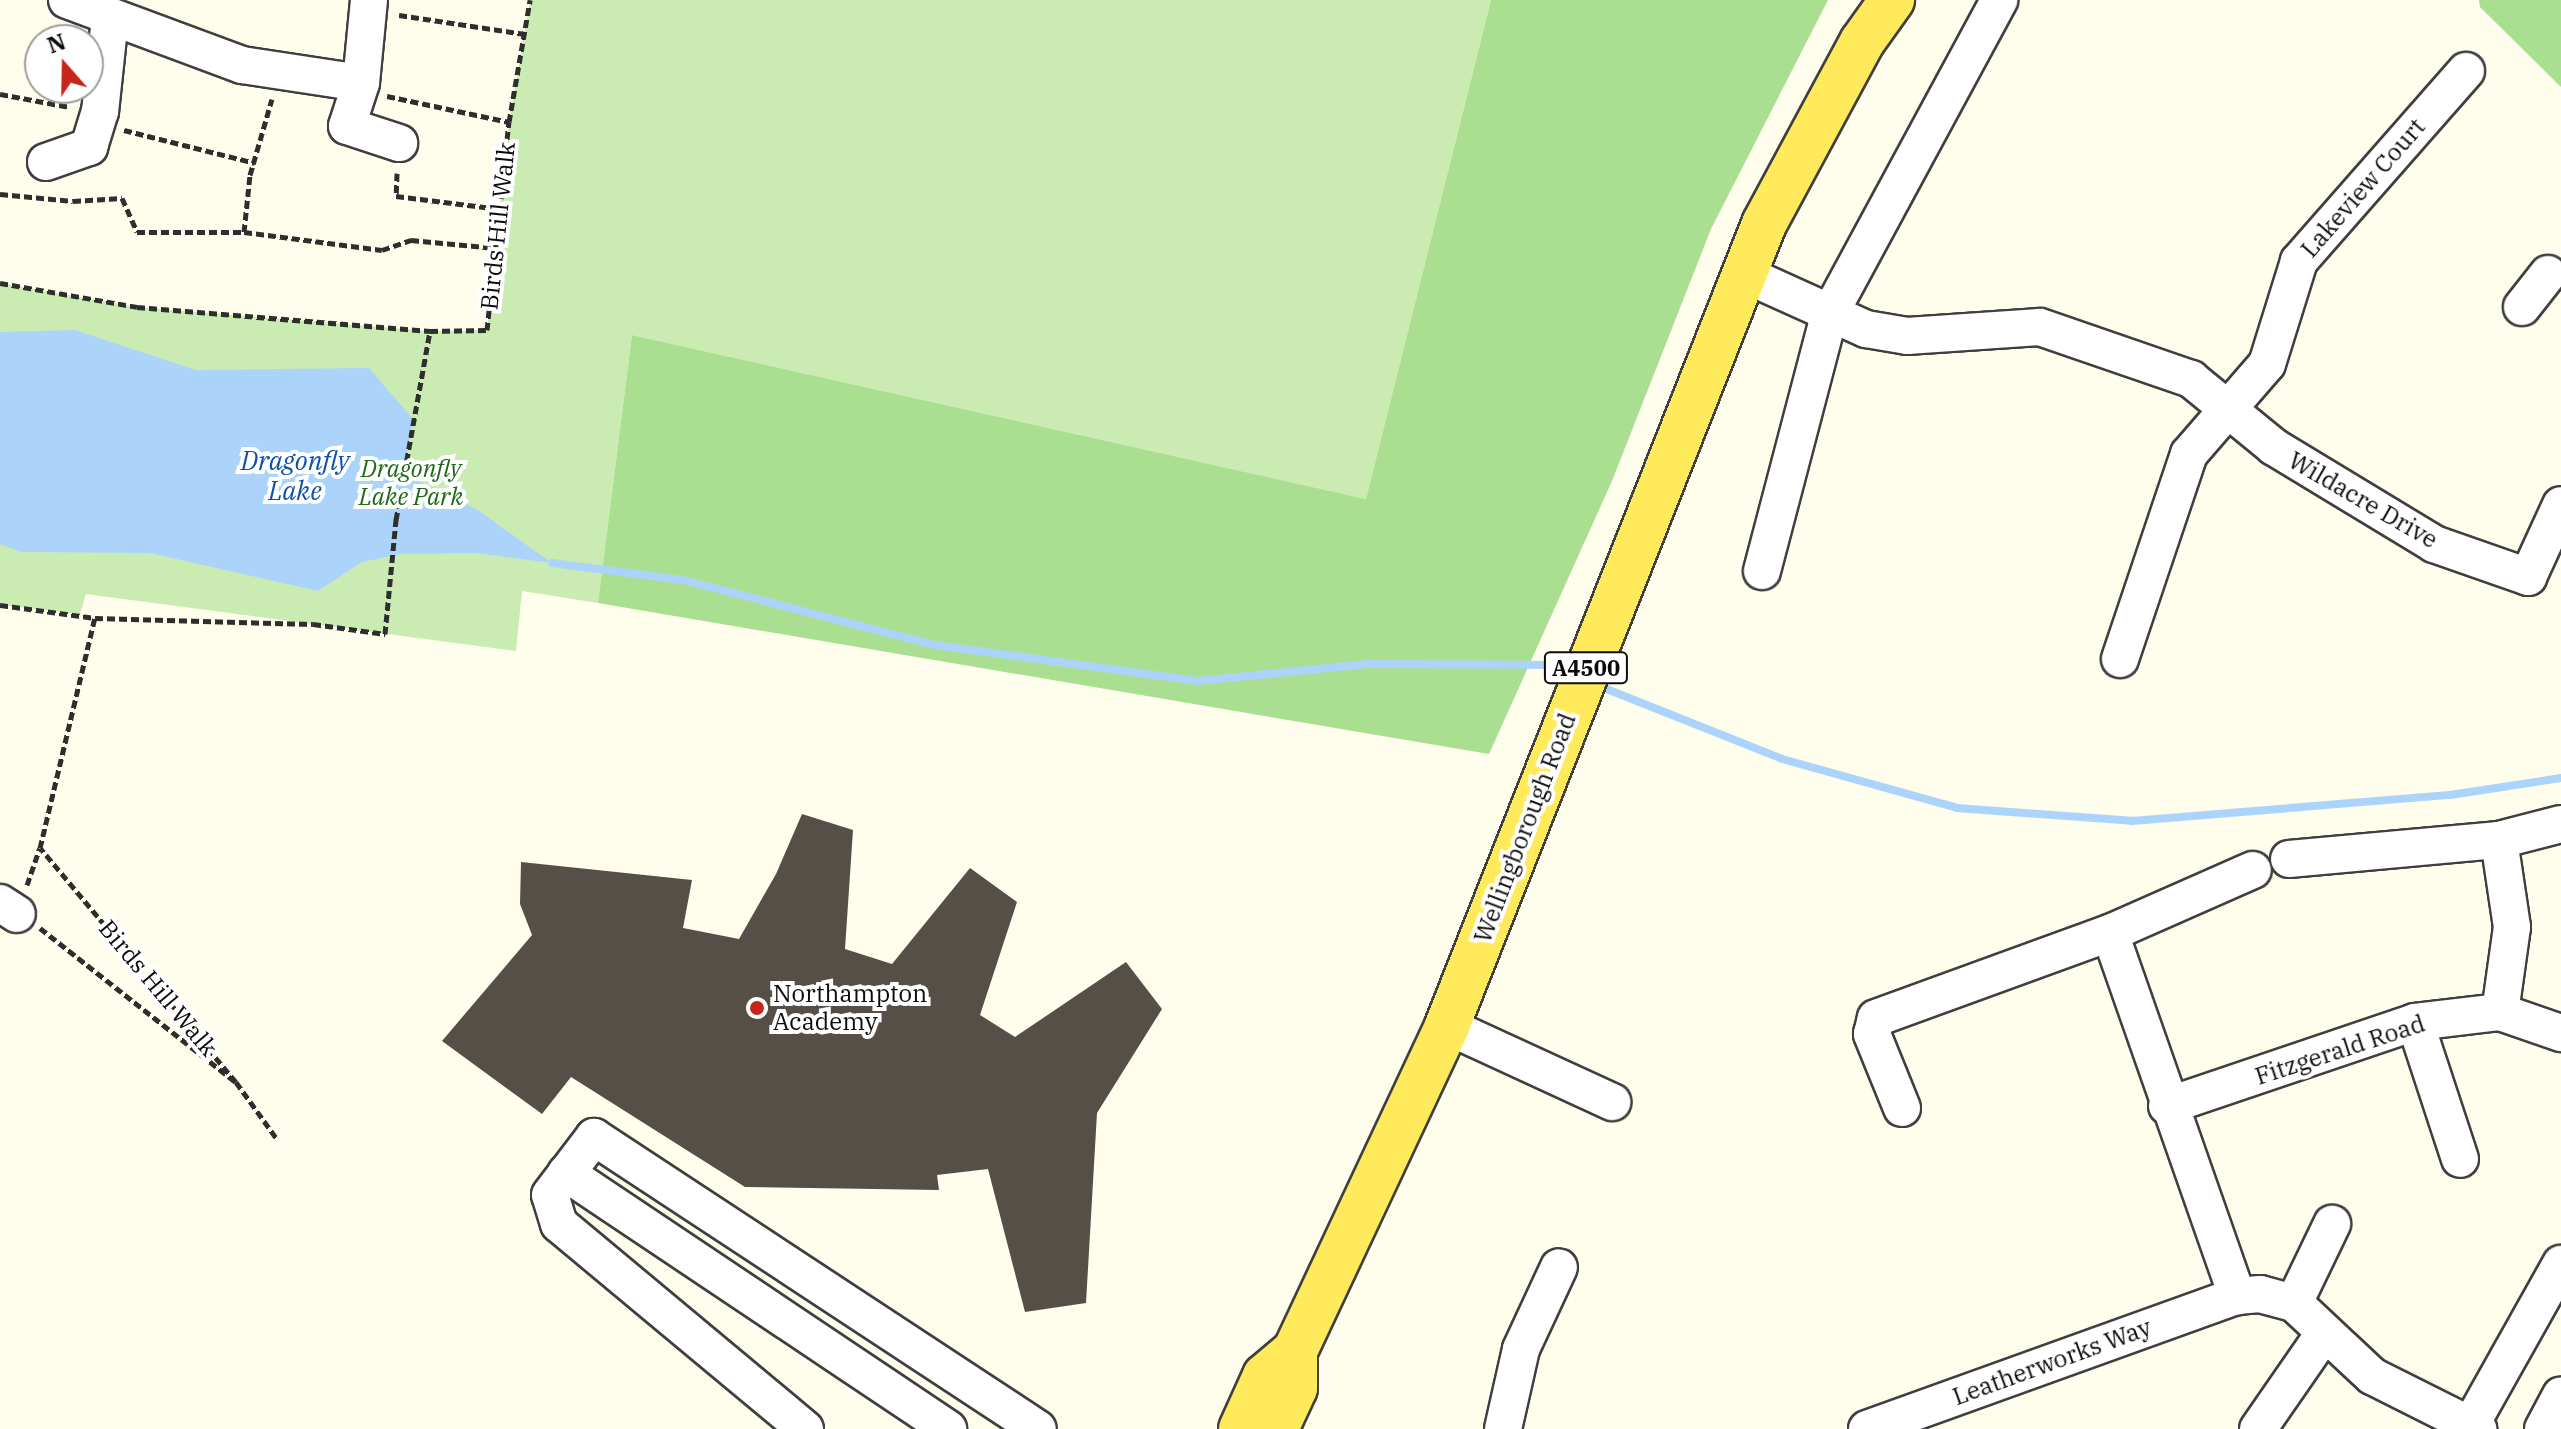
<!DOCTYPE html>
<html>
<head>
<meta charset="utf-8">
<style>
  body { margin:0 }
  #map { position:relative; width:2561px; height:1429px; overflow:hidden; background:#fffdec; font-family:"IBM Plex Serif",serif }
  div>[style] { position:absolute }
  .green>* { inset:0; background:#caecb2 }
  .forest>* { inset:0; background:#aade91 }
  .water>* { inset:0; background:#acd4fb }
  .stream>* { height:8px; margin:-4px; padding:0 4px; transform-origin:4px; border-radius:4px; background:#acd4fb }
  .building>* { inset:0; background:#564f48 }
  .path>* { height:5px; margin-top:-2.5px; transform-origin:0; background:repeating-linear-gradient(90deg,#2e2e2e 0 8px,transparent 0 12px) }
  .roads { filter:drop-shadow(2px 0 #3f3f3f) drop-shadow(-2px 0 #3f3f3f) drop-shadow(0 2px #3f3f3f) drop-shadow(0 -2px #3f3f3f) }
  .minor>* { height:36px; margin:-18px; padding:0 18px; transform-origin:18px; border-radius:18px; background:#fff }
  .major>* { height:44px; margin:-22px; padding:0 22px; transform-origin:22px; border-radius:22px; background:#ffea5c }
  .dots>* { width:22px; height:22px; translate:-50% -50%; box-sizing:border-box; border:4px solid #fff; border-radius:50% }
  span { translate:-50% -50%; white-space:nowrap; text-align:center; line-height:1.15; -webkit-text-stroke:8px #fff; paint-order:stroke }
  .shield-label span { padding:2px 6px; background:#fff; border:2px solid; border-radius:6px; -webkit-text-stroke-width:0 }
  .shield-label { font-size:22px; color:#0c0c0c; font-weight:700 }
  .street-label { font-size:24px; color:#0c0c0c }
  .park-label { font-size:24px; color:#1f6918; font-style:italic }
  .poi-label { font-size:24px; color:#0c0c0c }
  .left { translate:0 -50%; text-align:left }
  .water-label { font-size:26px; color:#0d52a7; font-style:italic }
  .north { position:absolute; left:24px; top:24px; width:80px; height:80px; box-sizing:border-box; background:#fff; border:2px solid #9e9e9e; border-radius:50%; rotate:340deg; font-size:22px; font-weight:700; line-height:32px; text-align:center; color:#0c0c0c }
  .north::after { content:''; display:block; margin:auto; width:28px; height:36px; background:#c7261a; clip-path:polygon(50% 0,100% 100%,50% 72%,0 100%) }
</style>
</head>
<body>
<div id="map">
  <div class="green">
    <i style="clip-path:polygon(530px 0,1491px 0,1366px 499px,632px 335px,598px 603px,522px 591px,516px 651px,86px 594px,80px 614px,0 605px,0 283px,137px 307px,430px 331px,487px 330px,509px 122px)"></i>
  </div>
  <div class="forest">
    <i style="clip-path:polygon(1491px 0,1828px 0,1711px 229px,1612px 481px,1489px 754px,598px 603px,632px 335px,1366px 499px)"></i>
    <i style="clip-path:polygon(2479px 0,2561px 0,2561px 87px,2480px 7px)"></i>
  </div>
  <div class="water">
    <i style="clip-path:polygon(75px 330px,196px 370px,369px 368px,413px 419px,404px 474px,478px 510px,552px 563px,477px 553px,401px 554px,362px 562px,318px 591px,150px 553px,21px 552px,0 544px,0 332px)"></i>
  </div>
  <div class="stream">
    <i style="left:552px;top:563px;width:132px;rotate:7.4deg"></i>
    <i style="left:683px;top:580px;width:260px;rotate:14.5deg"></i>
    <i style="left:935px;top:645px;width:265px;rotate:7.8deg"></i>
    <i style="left:1198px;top:681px;width:171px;rotate:-5.7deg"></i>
    <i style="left:1368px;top:664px;width:181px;rotate:0.3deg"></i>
    <i style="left:1549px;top:665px;width:23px;rotate:23deg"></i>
    <i style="left:1594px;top:684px;width:202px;rotate:21.7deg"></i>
    <i style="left:1782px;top:759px;width:182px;rotate:15.6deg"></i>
    <i style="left:1957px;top:808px;width:175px;rotate:4.2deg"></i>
    <i style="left:2132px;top:821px;width:319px;rotate:-4.7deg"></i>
    <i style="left:2450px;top:795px;width:112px;rotate:-8.7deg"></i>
  </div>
  <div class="building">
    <i style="clip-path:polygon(802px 814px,853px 830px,845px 949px,892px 964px,970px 868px,1017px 902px,980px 1015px,1015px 1037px,1126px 962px,1162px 1009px,1097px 1113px,1086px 1303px,1025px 1312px,988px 1169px,937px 1175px,939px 1190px,745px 1187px,571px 1077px,542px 1114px,442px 1041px,532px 935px,520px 904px,521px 862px,692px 880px,683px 928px,739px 939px,776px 874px)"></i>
  </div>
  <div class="path">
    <i style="left:399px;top:15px;width:126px;rotate:8.6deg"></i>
    <i style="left:0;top:94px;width:71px;rotate:10.5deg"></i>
    <i style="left:387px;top:96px;width:125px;rotate:12deg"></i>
    <i style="left:124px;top:130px;width:135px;rotate:14.1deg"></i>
    <i style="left:397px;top:173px;width:23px;rotate:92deg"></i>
    <i style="left:396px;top:196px;width:105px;rotate:7.1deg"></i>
    <i style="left:0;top:194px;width:73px;rotate:5.5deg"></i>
    <i style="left:73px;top:201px;width:49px;rotate:-3.5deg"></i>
    <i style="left:122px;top:198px;width:37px;rotate:66deg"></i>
    <i style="left:137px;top:232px;width:107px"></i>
    <i style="left:244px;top:232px;width:139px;rotate:7.4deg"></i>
    <i style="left:382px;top:250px;width:31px;rotate:-19deg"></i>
    <i style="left:411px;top:240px;width:85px;rotate:5.4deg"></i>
    <i style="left:244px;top:232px;width:57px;rotate:-84deg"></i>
    <i style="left:250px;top:175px;width:79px;rotate:-73.9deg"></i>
    <i style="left:0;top:283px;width:139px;rotate:9.9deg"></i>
    <i style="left:137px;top:307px;width:294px;rotate:4.7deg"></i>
    <i style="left:0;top:605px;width:96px;rotate:7.8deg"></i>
    <i style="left:95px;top:618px;width:218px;rotate:1.6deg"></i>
    <i style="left:313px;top:624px;width:73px;rotate:7.9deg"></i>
    <i style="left:385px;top:634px;width:115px;rotate:-84.5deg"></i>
    <i style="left:396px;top:520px;width:192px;rotate:-79.8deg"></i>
    <i style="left:430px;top:331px;width:57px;rotate:-1deg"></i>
    <i style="left:487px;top:330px;width:209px;rotate:-84deg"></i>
    <i style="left:509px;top:122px;width:124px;rotate:-80.2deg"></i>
    <i style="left:27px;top:885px;width:39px;rotate:-71deg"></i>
    <i style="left:40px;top:928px;width:249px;rotate:38.2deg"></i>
    <i style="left:236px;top:1082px;width:305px;rotate:-129.9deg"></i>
    <i style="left:40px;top:848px;width:236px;rotate:-76.6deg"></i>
    <i style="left:236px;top:1082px;width:70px;rotate:54.3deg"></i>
  </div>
  <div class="roads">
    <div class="minor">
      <i style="left:67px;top:0;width:187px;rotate:20.4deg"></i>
      <i style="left:242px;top:65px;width:120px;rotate:8.6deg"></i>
      <i style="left:369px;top:0;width:83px;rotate:95.5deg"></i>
      <i style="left:361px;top:83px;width:45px;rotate:108deg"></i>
      <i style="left:347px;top:126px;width:55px;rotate:18.1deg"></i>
      <i style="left:46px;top:162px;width:46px;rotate:-19.2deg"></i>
      <i style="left:89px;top:147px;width:37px;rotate:-73deg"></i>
      <i style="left:100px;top:112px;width:94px;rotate:-83.9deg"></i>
      <i style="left:1744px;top:274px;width:134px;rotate:24.3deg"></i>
      <i style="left:1866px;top:329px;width:42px;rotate:9.7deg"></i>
      <i style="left:1907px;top:336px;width:133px;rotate:-3.9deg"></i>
      <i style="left:2040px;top:327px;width:160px;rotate:19deg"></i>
      <i style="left:2191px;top:379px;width:107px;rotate:39.3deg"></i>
      <i style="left:2274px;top:447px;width:187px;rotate:31.2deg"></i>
      <i style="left:2434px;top:544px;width:100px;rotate:19.3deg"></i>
      <i style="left:2528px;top:577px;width:79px;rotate:-65.4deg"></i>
      <i style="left:2522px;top:307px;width:42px;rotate:-51.8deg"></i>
      <i style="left:1762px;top:571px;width:265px;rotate:-75.3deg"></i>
      <i style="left:1829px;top:315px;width:358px;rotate:-61.6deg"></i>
      <i style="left:2120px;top:659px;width:216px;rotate:-71.4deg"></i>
      <i style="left:2189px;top:454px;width:119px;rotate:-49.1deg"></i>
      <i style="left:2267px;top:364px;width:108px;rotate:-72.7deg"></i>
      <i style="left:2299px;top:261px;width:253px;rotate:-48.7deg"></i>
      <i style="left:2499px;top:840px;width:88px;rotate:81.5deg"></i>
      <i style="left:2512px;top:927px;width:86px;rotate:98deg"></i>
      <i style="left:2289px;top:859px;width:211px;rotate:-5.2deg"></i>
      <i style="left:2499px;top:840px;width:64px;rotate:-14.5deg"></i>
      <i style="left:0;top:903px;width:20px;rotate:33deg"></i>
      <i style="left:2110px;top:933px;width:385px;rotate:70.7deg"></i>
      <i style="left:2415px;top:1022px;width:144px;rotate:71.8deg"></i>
      <i style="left:1447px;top:1026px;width:182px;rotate:24.7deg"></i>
      <i style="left:2167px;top:1106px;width:262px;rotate:-18.7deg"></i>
      <i style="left:2415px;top:1022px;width:86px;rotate:-6.7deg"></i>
      <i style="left:2500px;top:1012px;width:65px;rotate:19deg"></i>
      <i style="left:1902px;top:1108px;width:80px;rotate:-112.1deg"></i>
      <i style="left:1872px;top:1034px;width:16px;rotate:-76deg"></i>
      <i style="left:1876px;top:1018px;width:249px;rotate:-20deg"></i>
      <i style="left:2110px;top:933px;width:156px;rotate:-23.8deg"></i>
      <i style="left:566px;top:1173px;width:460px;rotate:33.8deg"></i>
      <i style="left:2294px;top:1303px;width:88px;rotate:-64.3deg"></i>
      <i style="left:2470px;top:1426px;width:186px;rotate:-60.7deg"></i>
      <i style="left:805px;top:1429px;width:320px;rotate:-140.2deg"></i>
      <i style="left:559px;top:1224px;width:30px;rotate:-107deg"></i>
      <i style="left:550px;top:1195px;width:73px;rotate:-52.8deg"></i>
      <i style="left:594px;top:1137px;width:531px;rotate:33.33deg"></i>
      <i style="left:1503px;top:1429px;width:82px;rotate:-77.3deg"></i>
      <i style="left:1521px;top:1349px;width:90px;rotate:-65.1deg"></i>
      <i style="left:1867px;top:1429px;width:393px;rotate:-19.8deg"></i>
      <i style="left:2237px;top:1296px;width:23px;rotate:-5deg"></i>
      <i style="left:2260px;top:1294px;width:35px;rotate:15deg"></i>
      <i style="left:2294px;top:1303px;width:107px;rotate:43.1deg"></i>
      <i style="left:2372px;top:1376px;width:119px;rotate:26.6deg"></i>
      <i style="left:2258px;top:1429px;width:114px;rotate:-55.3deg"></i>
      <i style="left:2543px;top:1429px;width:38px;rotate:-62deg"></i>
    </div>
    <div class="major">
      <i style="left:1241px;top:1429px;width:58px;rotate:-65.6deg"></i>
      <i style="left:1265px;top:1376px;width:39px;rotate:-40deg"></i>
      <i style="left:1295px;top:1351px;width:359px;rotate:-64.9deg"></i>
      <i style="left:1447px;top:1026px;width:862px;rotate:-68.43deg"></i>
      <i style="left:1764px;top:224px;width:207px;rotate:-61.7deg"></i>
      <i style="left:1862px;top:42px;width:52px;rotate:-54.5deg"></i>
      <i style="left:1276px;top:1429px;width:45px;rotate:-65.1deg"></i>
      <i style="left:1295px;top:1388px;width:37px;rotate:-90deg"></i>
    </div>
  </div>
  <div class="dots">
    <i style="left:757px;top:1008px;background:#c7261a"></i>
  </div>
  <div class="shield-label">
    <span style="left:1586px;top:668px">A4500</span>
  </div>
  <div class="street-label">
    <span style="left:2363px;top:188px;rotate:-49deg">Lakeview Court</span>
    <span style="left:498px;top:226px;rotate:-84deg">Birds Hill Walk</span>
    <span style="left:2363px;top:500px;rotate:30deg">Wildacre Drive</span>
    <span style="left:1525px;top:828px;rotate:-69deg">Wellingborough Road</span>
    <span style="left:158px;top:988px;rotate:50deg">Birds Hill Walk</span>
    <span style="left:2340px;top:1050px;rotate:-18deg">Fitzgerald Road</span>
    <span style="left:2052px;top:1362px;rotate:-20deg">Leatherworks Way</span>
  </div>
  <div class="park-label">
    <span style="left:411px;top:483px">Dragonfly<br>Lake Park</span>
  </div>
  <div class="poi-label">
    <span class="left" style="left:773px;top:1008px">Northampton<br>Academy</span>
  </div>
  <div class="water-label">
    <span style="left:295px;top:476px">Dragonfly<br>Lake</span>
  </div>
  <div class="north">N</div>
</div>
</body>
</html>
